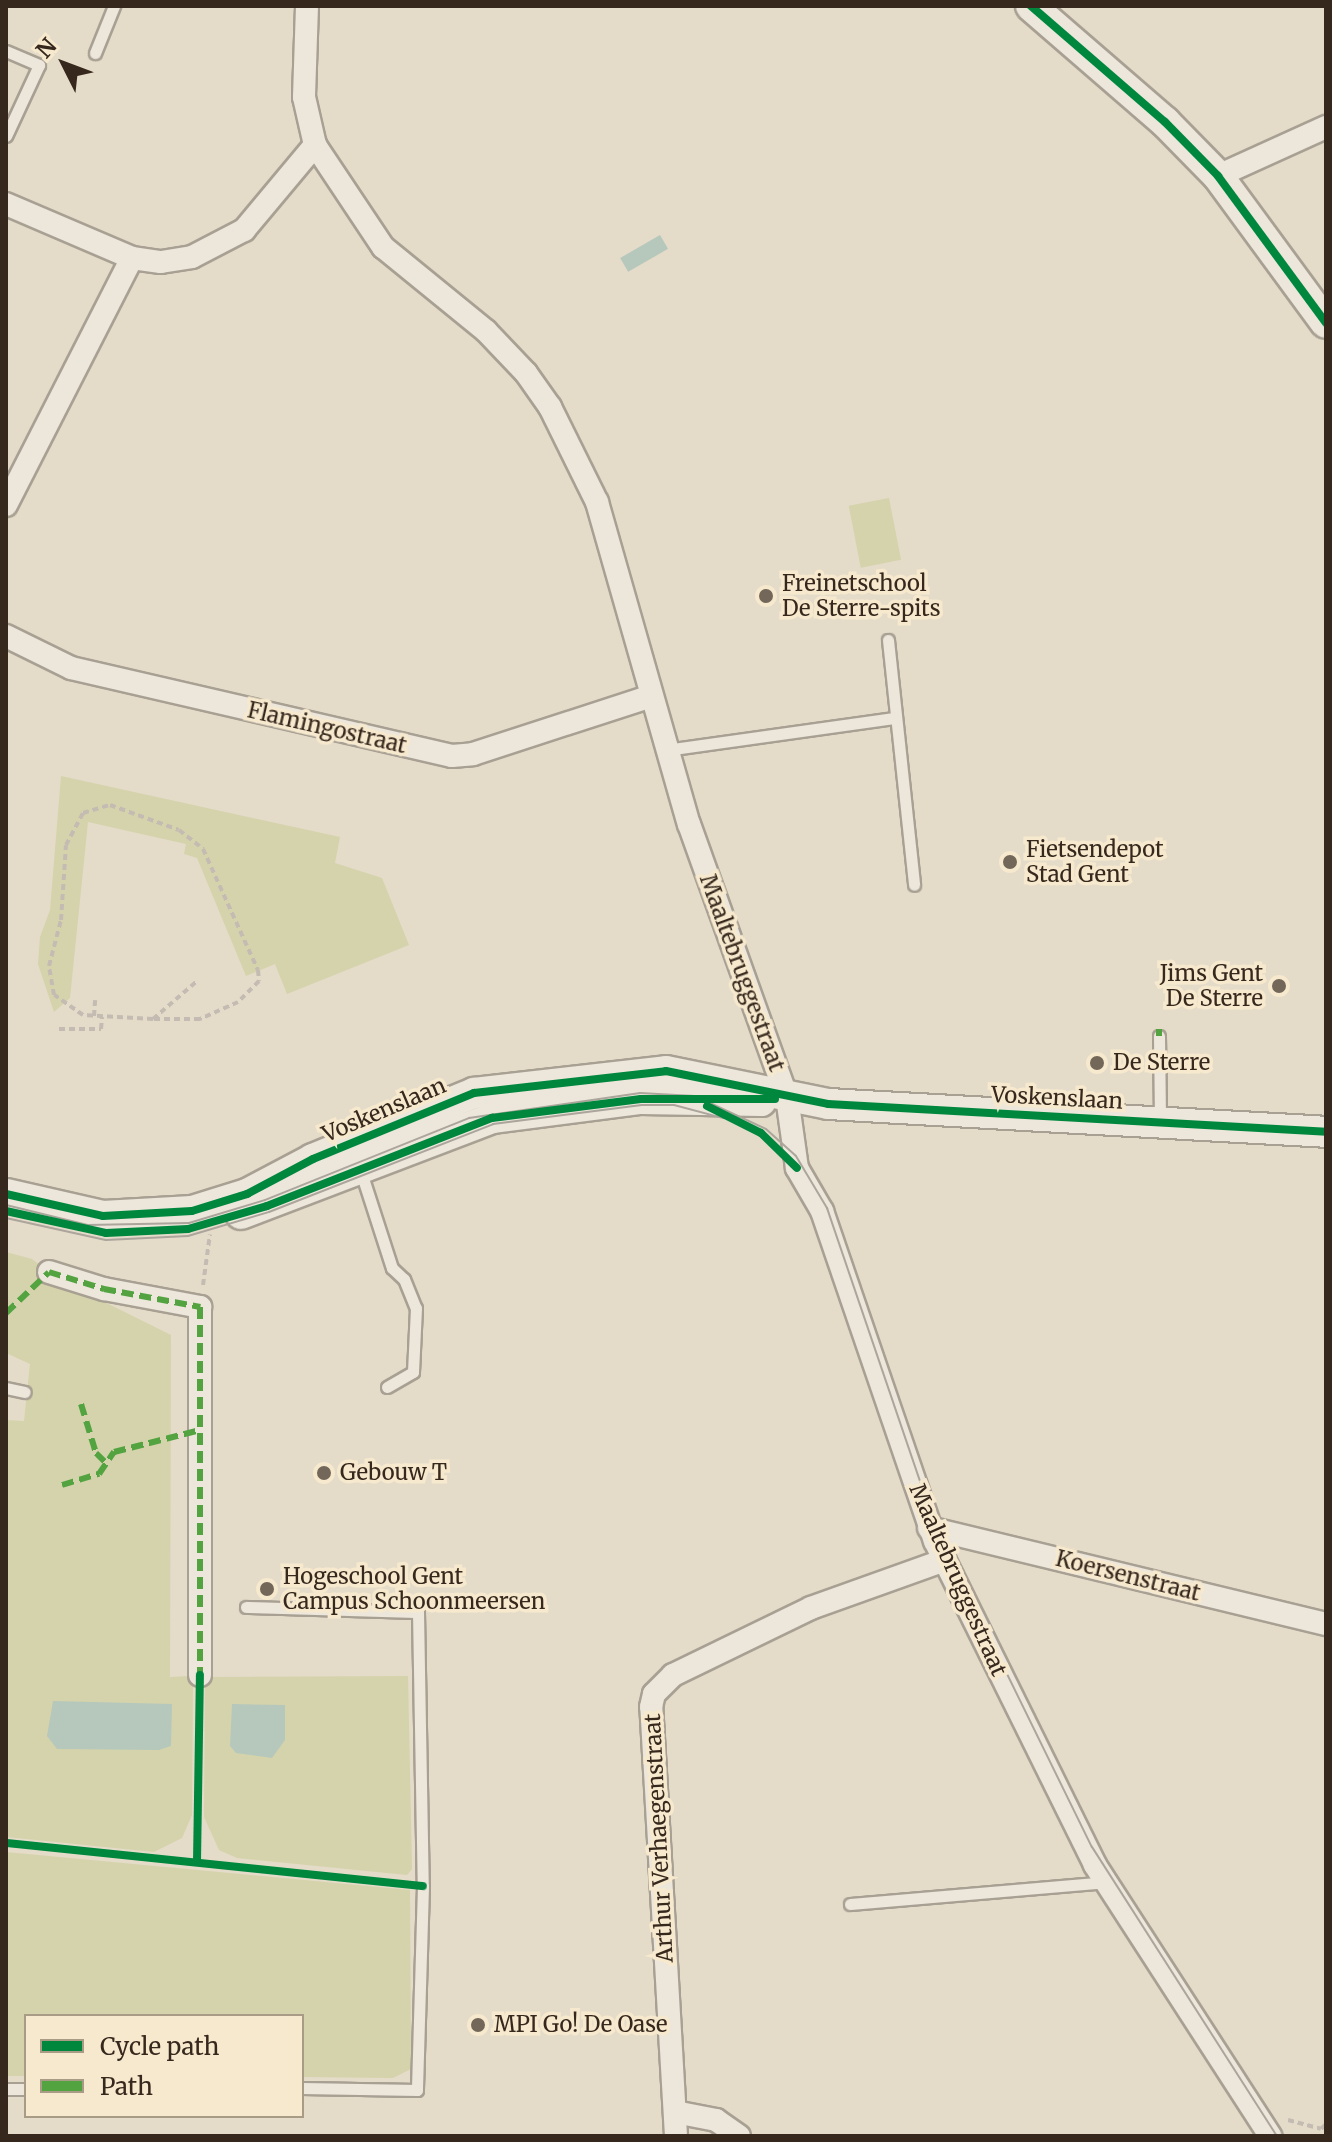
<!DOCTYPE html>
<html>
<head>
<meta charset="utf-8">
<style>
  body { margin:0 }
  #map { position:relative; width:1332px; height:2142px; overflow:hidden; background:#e4dbc9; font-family:Merriweather,serif }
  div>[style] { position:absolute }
  .green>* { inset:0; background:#d5d3ab; transform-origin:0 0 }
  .water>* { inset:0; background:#b6c8bc; transform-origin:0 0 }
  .path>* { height:4px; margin-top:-2px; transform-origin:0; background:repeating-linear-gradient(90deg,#c4bcb2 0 6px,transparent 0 10px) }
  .roads { filter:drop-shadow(2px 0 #a8a093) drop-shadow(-2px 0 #a8a093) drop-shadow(0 2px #a8a093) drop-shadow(0 -2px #a8a093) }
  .lane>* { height:11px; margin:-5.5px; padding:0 5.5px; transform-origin:5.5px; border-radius:5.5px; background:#ece6db }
  .street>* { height:22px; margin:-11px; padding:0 11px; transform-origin:11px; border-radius:11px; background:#ece6db }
  .secondary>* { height:30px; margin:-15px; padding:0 15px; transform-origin:15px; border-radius:15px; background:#ece6db }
  .tram>* { height:2px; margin:-1px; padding:0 1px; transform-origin:1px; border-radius:1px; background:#aba59c }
  .quiet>* { height:6px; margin-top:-3px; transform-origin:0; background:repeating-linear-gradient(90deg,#53a341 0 12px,transparent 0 18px) }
  .cycleway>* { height:8px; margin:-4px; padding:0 4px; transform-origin:4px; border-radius:4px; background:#00873e }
  .dots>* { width:22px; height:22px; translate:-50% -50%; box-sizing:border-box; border:4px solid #f6e9ce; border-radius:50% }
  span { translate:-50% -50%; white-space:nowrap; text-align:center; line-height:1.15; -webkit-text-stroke:7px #f6e9ce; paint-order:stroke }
  .poi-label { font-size:22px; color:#36281c }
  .left { translate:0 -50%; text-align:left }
  .right { translate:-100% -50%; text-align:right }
  .street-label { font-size:22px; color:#36281c }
  .frame { position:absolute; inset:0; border:8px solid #36281c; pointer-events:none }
  .legend { position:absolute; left:24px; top:2014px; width:280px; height:104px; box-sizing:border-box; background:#f6e9ce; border:2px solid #a99c87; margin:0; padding:10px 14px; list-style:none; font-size:24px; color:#36281c }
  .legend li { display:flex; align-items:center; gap:16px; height:40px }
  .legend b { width:40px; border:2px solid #a99c87 }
  .north { position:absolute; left:24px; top:24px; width:80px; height:80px; -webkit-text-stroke:6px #f6e9ce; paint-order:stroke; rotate:312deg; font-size:22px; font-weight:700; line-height:32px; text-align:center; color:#36281c }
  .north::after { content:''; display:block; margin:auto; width:28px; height:36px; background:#36281c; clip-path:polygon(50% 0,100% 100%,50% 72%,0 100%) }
</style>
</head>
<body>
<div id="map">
  <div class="green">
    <i style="left:889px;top:498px;width:63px;height:41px;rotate:79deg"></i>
    <i style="clip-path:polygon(61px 776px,340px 837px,335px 863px,382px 878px,409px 945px,287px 994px,275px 964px,246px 976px,197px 858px,184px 854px,186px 844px,88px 822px,70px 998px,54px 1012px,38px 964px,40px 937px,50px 910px)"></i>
    <i style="clip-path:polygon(6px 1252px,32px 1259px,58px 1279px,171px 1335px,170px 1677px,188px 1676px,193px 1681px,192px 1815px,182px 1838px,154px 1852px,6px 1837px,6px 1420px,24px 1421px,30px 1364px,6px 1353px)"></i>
    <i style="clip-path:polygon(408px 1676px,412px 1869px,407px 1875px,237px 1858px,219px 1850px,204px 1817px,205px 1677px)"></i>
    <i style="clip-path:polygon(6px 1852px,410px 1890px,411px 2069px,393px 2078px,302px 2077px,302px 2016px,26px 2016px,26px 2076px,6px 2076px)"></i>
  </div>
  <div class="water">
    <i style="left:660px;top:235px;width:16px;height:46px;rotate:60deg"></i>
    <i style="clip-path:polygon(53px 1701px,172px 1704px,171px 1746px,159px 1750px,57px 1749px,47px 1736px)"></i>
    <i style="clip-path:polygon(232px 1704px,285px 1705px,285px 1740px,272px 1758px,236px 1753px,230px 1746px)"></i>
  </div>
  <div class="path">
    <i style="left:110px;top:805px;width:73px;rotate:19.9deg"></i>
    <i style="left:179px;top:830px;width:31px;rotate:38deg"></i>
    <i style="left:203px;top:849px;width:133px;rotate:65.6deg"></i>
    <i style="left:258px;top:970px;width:11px;rotate:85deg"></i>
    <i style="left:259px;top:981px;width:30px;rotate:135deg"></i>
    <i style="left:238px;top:1002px;width:42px;rotate:155.9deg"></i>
    <i style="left:200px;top:1019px;width:47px;rotate:180deg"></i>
    <i style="left:153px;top:1019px;width:70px;rotate:-176.7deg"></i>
    <i style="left:83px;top:1015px;width:35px;rotate:-145deg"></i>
    <i style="left:54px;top:995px;width:29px;rotate:-100deg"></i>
    <i style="left:49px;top:966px;width:48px;rotate:-75.4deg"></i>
    <i style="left:61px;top:920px;width:75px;rotate:-86.2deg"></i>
    <i style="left:66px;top:845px;width:36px;rotate:-62deg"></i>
    <i style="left:83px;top:813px;width:28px;rotate:-17deg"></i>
    <i style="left:94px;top:1016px;width:16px;rotate:-86deg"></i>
    <i style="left:153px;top:1019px;width:57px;rotate:-40.7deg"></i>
    <i style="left:59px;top:1029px;width:42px"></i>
    <i style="left:101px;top:1029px;width:12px;rotate:-85deg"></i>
    <i style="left:203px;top:1285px;width:51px;rotate:-82.2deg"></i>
    <i style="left:1288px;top:2120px;width:34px;rotate:15deg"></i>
    <i style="left:1321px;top:2129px;width:7px;rotate:-45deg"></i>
  </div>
  <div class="roads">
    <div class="lane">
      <i style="left:6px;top:51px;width:36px;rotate:23deg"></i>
      <i style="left:39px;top:65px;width:78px;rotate:114.9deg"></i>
      <i style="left:95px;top:53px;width:51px;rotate:-68deg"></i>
      <i style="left:888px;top:640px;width:246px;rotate:83.9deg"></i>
      <i style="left:666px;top:750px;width:230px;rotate:-8deg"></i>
      <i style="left:1159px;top:1036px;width:84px;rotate:89.3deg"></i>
      <i style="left:360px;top:1169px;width:104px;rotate:72.1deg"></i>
      <i style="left:392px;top:1268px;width:16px;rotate:43deg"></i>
      <i style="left:404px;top:1279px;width:31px;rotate:68deg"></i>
      <i style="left:416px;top:1308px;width:64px;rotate:92.7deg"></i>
      <i style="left:413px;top:1372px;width:30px;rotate:150deg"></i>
      <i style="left:6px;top:1388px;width:19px;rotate:12deg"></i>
      <i style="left:246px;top:1607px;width:172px;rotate:1.7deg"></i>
      <i style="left:418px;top:1612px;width:274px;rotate:89deg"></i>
      <i style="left:423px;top:1886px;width:204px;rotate:91.7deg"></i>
      <i style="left:417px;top:2090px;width:115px;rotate:-179deg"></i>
      <i style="left:850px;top:1904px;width:256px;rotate:-4.9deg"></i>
      <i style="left:6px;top:2089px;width:20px"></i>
    </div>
    <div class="street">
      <i style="left:307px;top:6px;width:91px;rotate:91.9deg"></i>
      <i style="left:304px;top:97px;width:49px;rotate:77.1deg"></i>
      <i style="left:315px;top:145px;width:123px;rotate:56.3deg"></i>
      <i style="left:383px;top:247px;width:133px;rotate:39.2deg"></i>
      <i style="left:486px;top:331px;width:58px;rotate:46.4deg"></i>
      <i style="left:526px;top:373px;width:42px;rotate:54.8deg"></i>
      <i style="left:550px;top:407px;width:106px;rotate:63.7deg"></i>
      <i style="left:597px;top:502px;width:335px;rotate:74.1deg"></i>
      <i style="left:689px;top:824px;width:290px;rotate:70.3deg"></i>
      <i style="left:787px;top:1097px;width:72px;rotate:82deg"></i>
      <i style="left:797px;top:1168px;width:50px;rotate:59.8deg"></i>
      <i style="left:822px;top:1211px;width:349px;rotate:71.1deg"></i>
      <i style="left:935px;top:1541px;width:361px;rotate:63.7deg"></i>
      <i style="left:1095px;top:1865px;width:323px;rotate:57.1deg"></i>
      <i style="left:1218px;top:176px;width:119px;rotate:-24.4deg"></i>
      <i style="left:6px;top:204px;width:137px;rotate:23.2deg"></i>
      <i style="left:132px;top:258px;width:29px;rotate:8deg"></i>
      <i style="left:161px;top:262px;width:31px;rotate:-9deg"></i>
      <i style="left:192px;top:257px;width:59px;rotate:-27.4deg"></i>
      <i style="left:244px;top:230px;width:111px;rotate:-50.1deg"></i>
      <i style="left:6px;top:505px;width:277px;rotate:-63deg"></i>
      <i style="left:6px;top:636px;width:72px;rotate:26.2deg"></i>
      <i style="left:71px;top:668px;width:391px;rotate:13deg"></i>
      <i style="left:452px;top:756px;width:21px;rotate:-5deg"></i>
      <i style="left:473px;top:754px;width:187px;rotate:-18deg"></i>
      <i style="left:49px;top:1272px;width:58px;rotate:17.2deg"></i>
      <i style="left:104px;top:1289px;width:98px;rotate:10.6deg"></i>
      <i style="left:200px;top:1307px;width:368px;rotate:90deg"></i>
      <i style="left:929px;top:1528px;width:408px;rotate:13.6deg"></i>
      <i style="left:675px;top:2112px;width:42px;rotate:11deg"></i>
      <i style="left:716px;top:2120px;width:28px;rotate:35deg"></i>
      <i style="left:676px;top:2136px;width:430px;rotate:-93.3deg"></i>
      <i style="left:651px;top:1707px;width:13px;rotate:-77deg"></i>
      <i style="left:654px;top:1694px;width:27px;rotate:-45deg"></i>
      <i style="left:673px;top:1675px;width:153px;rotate:-25.9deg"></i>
      <i style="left:811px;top:1608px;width:142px;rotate:-19.7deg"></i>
    </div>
    <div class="secondary">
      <i style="left:1031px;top:6px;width:177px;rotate:40.9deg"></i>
      <i style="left:1165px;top:122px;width:76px;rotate:45.5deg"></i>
      <i style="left:1218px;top:176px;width:182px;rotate:53.7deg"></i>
      <i style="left:6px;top:1194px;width:99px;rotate:12.8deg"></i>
      <i style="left:103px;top:1216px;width:89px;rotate:-3.2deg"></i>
      <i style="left:192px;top:1211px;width:58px;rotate:-17.2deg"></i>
      <i style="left:247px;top:1194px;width:75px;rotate:-27.9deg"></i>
      <i style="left:313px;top:1159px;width:174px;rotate:-22.3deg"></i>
      <i style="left:474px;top:1093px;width:193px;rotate:-6.5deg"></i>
      <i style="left:666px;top:1071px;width:165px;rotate:11.5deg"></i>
      <i style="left:828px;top:1104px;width:499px;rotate:3.2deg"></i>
      <i style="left:241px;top:1214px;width:269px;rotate:-20.9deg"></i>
      <i style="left:492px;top:1118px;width:150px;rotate:-7.3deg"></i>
      <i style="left:641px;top:1099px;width:120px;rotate:1deg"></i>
    </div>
  </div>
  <div class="tram">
    <i style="left:6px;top:1205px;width:84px;rotate:13.7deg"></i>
    <i style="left:88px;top:1225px;width:101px;rotate:-1.1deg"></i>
    <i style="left:189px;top:1223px;width:79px;rotate:-16.8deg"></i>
    <i style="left:265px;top:1200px;width:220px;rotate:-21.9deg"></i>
    <i style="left:469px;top:1118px;width:173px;rotate:-8.3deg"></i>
    <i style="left:640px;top:1093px;width:55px;rotate:3.1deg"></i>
    <i style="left:695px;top:1096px;width:78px;rotate:24.9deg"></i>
    <i style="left:766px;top:1129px;width:40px;rotate:42deg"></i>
    <i style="left:796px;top:1156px;width:61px;rotate:59.2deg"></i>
    <i style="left:827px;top:1208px;width:339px;rotate:71.2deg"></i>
    <i style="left:936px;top:1529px;width:354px;rotate:63.9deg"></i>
    <i style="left:1092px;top:1847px;width:343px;rotate:57.4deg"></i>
    <i style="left:6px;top:1218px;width:102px;rotate:12.4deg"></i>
    <i style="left:106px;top:1240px;width:82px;rotate:-2.8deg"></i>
    <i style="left:188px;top:1236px;width:84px;rotate:-16.5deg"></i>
    <i style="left:269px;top:1212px;width:241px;rotate:-21.4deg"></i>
    <i style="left:493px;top:1124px;width:150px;rotate:-7.3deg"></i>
    <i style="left:642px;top:1105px;width:32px"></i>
    <i style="left:674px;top:1105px;width:51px;rotate:14.9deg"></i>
  </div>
  <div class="quiet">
    <i style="left:1159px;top:1029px;width:7px;rotate:90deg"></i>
    <i style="left:6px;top:1313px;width:59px;rotate:-43.6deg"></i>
    <i style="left:49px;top:1272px;width:58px;rotate:17.2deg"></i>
    <i style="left:104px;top:1289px;width:98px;rotate:10.6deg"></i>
    <i style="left:200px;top:1307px;width:368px;rotate:90deg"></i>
    <i style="left:81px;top:1404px;width:51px;rotate:73deg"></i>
    <i style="left:96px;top:1453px;width:14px;rotate:45deg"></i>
    <i style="left:62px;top:1485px;width:39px;rotate:-17deg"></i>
    <i style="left:99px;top:1474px;width:27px;rotate:-56deg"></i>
    <i style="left:114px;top:1452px;width:89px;rotate:-14.3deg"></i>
  </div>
  <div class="cycleway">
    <i style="left:1031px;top:6px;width:177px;rotate:40.9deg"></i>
    <i style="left:1165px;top:122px;width:76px;rotate:45.5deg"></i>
    <i style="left:1218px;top:176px;width:182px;rotate:53.7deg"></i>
    <i style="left:707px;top:1106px;width:60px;rotate:26.6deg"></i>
    <i style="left:761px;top:1133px;width:50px;rotate:44.2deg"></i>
    <i style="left:6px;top:1194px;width:99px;rotate:12.8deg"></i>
    <i style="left:103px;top:1216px;width:89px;rotate:-3.2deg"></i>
    <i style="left:192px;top:1211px;width:58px;rotate:-17.2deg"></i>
    <i style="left:247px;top:1194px;width:75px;rotate:-27.9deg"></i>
    <i style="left:313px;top:1159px;width:174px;rotate:-22.3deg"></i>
    <i style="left:474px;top:1093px;width:193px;rotate:-6.5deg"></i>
    <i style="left:666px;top:1071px;width:165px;rotate:11.5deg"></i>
    <i style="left:828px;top:1104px;width:499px;rotate:3.2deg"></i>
    <i style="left:6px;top:1211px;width:102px;rotate:12.4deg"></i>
    <i style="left:106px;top:1233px;width:82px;rotate:-2.8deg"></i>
    <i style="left:188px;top:1229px;width:82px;rotate:-16.2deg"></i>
    <i style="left:267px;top:1206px;width:242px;rotate:-21.4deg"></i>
    <i style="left:492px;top:1118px;width:150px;rotate:-7.3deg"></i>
    <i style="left:641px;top:1099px;width:134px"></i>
    <i style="left:6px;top:1843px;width:419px;rotate:5.9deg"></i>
    <i style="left:197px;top:1861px;width:186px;rotate:-89.1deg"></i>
  </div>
  <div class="dots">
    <i style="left:766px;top:596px;background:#736759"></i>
    <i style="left:1010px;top:862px;background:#736759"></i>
    <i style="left:1279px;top:986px;background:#736759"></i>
    <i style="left:1097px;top:1063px;background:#736759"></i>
    <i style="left:324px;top:1473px;background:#736759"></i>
    <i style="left:267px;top:1589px;background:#736759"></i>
    <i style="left:478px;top:2025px;background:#736759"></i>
  </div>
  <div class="poi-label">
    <span class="left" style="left:782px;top:596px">Freinetschool<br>De Sterre-spits</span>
    <span class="left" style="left:1026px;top:862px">Fietsendepot<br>Stad Gent</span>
    <span class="right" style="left:1263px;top:986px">Jims Gent<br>De Sterre</span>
    <span class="left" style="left:1113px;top:1063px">De Sterre</span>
    <span class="left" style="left:340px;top:1473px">Gebouw T</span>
    <span class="left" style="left:283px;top:1589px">Hogeschool Gent<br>Campus Schoonmeersen</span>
    <span class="left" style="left:494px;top:2025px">MPI Go! De Oase</span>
  </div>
  <div class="street-label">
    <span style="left:327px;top:728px;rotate:13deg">Flamingostraat</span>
    <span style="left:742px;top:973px;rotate:70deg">Maaltebruggestraat</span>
    <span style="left:1057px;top:1098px;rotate:3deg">Voskenslaan</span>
    <span style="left:384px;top:1110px;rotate:-23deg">Voskenslaan</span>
    <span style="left:1128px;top:1576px;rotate:14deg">Koersenstraat</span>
    <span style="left:958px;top:1580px;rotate:66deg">Maaltebruggestraat</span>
    <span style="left:659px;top:1838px;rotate:-93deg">Arthur Verhaegenstraat</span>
  </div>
  <div class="frame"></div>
  <ul class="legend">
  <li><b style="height:10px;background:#00873e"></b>Cycle path</li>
  <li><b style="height:10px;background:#53a341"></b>Path</li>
  </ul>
  <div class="north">N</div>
</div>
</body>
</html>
